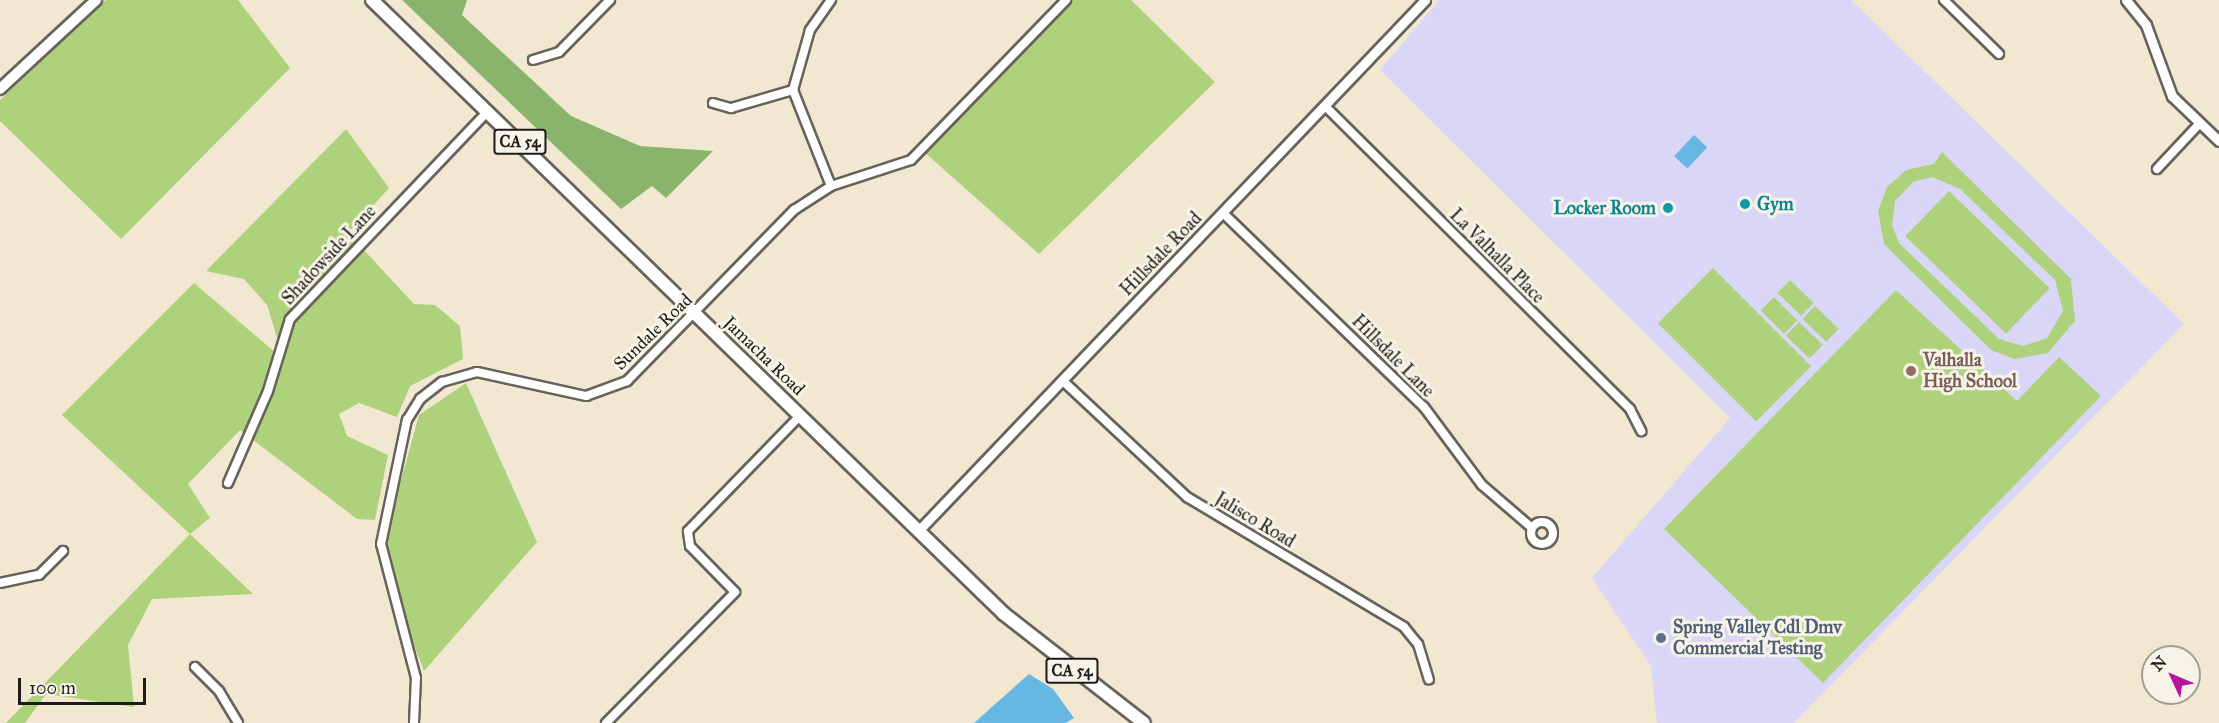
<!DOCTYPE html>
<html>
<head>
<meta charset="utf-8">
<style>
  body { margin:0 }
  #map { position:relative; width:2219px; height:723px; overflow:hidden; background:#f2e8d1; font-family:"IM FELL Great Primer",serif }
  div>[style] { position:absolute }
  .built>* { inset:0; background:#dad6f7 }
  .green>* { inset:0; background:#aed27b; transform-origin:0 0 }
  .forest>* { inset:0; background:#8ab46b }
  .water>* { inset:0; background:#66b7e1; transform-origin:0 0 }
  .roads { filter:drop-shadow(2px 0 #67635b) drop-shadow(-2px 0 #67635b) drop-shadow(0 2px #67635b) drop-shadow(0 -2px #67635b) }
  .minor>* { height:8px; margin:-4px; padding:0 4px; transform-origin:4px; border-radius:4px; background:#fff }
  .minor>.ring { margin:-4px; padding:0; box-sizing:content-box; background:none; border:8px solid #fff; border-radius:50% }
  .tertiary>* { height:9px; margin:-4.5px; padding:0 4.5px; transform-origin:4.5px; border-radius:4.5px; background:#fff }
  .secondary>* { height:10px; margin:-5px; padding:0 5px; transform-origin:5px; border-radius:5px; background:#fff }
  .primary>* { height:12px; margin:-6px; padding:0 6px; transform-origin:6px; border-radius:6px; background:#fff }
  .dots>* { width:16px; height:16px; translate:-50% -50%; box-sizing:border-box; border:3px solid #f7f3e8; border-radius:50% }
  span { translate:-50% -50%; white-space:nowrap; text-align:center; line-height:1.15; -webkit-text-stroke:6px #f7f3e8; paint-order:stroke }
  .shield-label span { padding:2px 4px; background:#f7f3e8; border:2px solid; border-radius:4px; -webkit-text-stroke-width:0 }
  .shield-label { font-size:16px; color:#1c1c1c; font-weight:700 }
  .culture-label { font-size:18px; color:#0d838f; font-weight:700 }
  .left { translate:0 -50%; text-align:left }
  .right { translate:-100% -50%; text-align:right }
  .street-label { font-size:18px; color:#1c1c1c }
  .education-label { font-size:18px; color:#785e54; font-weight:700 }
  .service-label { font-size:18px; color:#4e5e75; font-weight:700 }
  .north { position:absolute; left:2141px; top:645px; width:60px; height:60px; box-sizing:border-box; background:#f7f3e8; border:2px solid #9f9d96; border-radius:50%; rotate:314deg; font-size:16px; font-weight:700; line-height:24px; text-align:center; color:#1c1c1c }
  .north::after { content:''; display:block; margin:auto; width:21px; height:27px; background:#b5179e; clip-path:polygon(50% 0,100% 100%,50% 72%,0 100%) }
  .scale { position:absolute; left:18px; top:678px; width:128px; height:27px; box-sizing:border-box; border:3px solid #1c1c1c; border-top:0; padding-left:8px; font-size:18px; line-height:21px; white-space:nowrap; color:#1c1c1c; -webkit-text-stroke:4px #f7f3e8; paint-order:stroke }
</style>
</head>
<body>
<div id="map">
  <div class="built">
    <i style="clip-path:polygon(1439px 0,1851px 0,2184px 324px,1794px 723px,1657px 723px,1651px 666px,1592px 578px,1730px 418px,1380px 70px)"></i>
  </div>
  <div class="green">
    <i style="clip-path:polygon(106px 0,238px 0,290px 68px,121px 239px,0 121px,0 100px)"></i>
    <i style="clip-path:polygon(1066px 0,1131px 0,1215px 82px,1039px 254px,922px 150px)"></i>
    <i style="clip-path:polygon(346px 129px,389px 188px,348px 233px,414px 304px,435px 305px,460px 326px,463px 359px,410px 386px,397px 417px,359px 403px,339px 414px,347px 436px,388px 455px,375px 520px,357px 519px,240px 430px,188px 484px,210px 518px,190px 534px,253px 594px,152px 599px,128px 645px,134px 707px,46px 694px,25px 723px,6px 723px,190px 534px,62px 415px,194px 283px,284px 360px,267px 305px,244px 279px,206px 271px)"></i>
    <i style="clip-path:polygon(evenodd,1942px 152px,2071px 279px,2075px 321px,2048px 353px,2015px 359px,1991px 350px,1884px 244px,1878px 211px,1887px 187px,1906px 170px,1934px 164px,1942px 152px,1932px 177px,1960px 189px,2055px 280px,2063px 311px,2047px 338px,2023px 346px,1999px 339px,1899px 243px,1892px 225px,1895px 201px,1913px 182px,1932px 177px)"></i>
    <i style="left:1949px;top:191px;width:140px;height:63px;rotate:44deg"></i>
    <i style="left:1713px;top:268px;width:139px;height:78px;rotate:45deg"></i>
    <i style="left:1790px;top:280px;width:33px;height:18px;rotate:44deg"></i>
    <i style="clip-path:polygon(1896px 290px,2017px 401px,2059px 357px,2101px 396px,1823px 683px,1664px 529px)"></i>
    <i style="left:1774px;top:297px;width:33px;height:19px;rotate:45deg"></i>
    <i style="left:1815px;top:306px;width:33px;height:18px;rotate:44deg"></i>
    <i style="left:1799px;top:322px;width:33px;height:19px;rotate:44deg"></i>
    <i style="clip-path:polygon(466px 383px,537px 542px,424px 671px,392px 588px,386px 535px,419px 415px)"></i>
  </div>
  <div class="forest">
    <i style="clip-path:polygon(402px 0,467px 0,462px 15px,571px 116px,640px 146px,713px 151px,666px 198px,652px 186px,621px 209px)"></i>
  </div>
  <div class="water">
    <i style="left:1694px;top:135px;width:18px;height:29px;rotate:43deg"></i>
    <i style="clip-path:polygon(1029px 674px,1053px 689px,1074px 718px,1066px 723px,974px 723px)"></i>
  </div>
  <div class="roads">
    <div class="minor">
      <i style="left:831px;top:0;width:37px;rotate:125deg"></i>
      <i style="left:810px;top:30px;width:62px;rotate:105.8deg"></i>
      <i style="left:793px;top:90px;width:103px;rotate:68.4deg"></i>
      <i style="left:1944px;top:0;width:77px;rotate:44.5deg"></i>
      <i style="left:533px;top:60px;width:27px;rotate:-17deg"></i>
      <i style="left:559px;top:52px;width:73px;rotate:-45.6deg"></i>
      <i style="left:713px;top:103px;width:19px;rotate:16deg"></i>
      <i style="left:731px;top:108px;width:65px;rotate:-16.2deg"></i>
      <i style="left:1325px;top:106px;width:430px;rotate:44.8deg"></i>
      <i style="left:1630px;top:409px;width:25px;rotate:63deg"></i>
      <i style="left:2157px;top:169px;width:63px;rotate:-46.9deg"></i>
      <i style="left:1223px;top:213px;width:279px;rotate:44deg"></i>
      <i style="left:1424px;top:407px;width:97px;rotate:53.4deg"></i>
      <i style="left:1482px;top:485px;width:66px;rotate:40.7deg"></i>
      <i style="left:1063px;top:381px;width:170px;rotate:43.1deg"></i>
      <i style="left:1187px;top:497px;width:253px;rotate:30.9deg"></i>
      <i style="left:1404px;top:627px;width:22px;rotate:51deg"></i>
      <i style="left:1418px;top:644px;width:37px;rotate:73deg"></i>
      <i style="left:228px;top:483px;width:100px;rotate:-66.5deg"></i>
      <i style="left:268px;top:391px;width:75px;rotate:-73deg"></i>
      <i style="left:290px;top:319px;width:287px;rotate:-46.4deg"></i>
      <i class="ring" style="left:1531px;top:522px;width:14px;height:14px"></i>
      <i style="left:0;top:583px;width:40px;rotate:-12deg"></i>
      <i style="left:39px;top:575px;width:34px;rotate:-45deg"></i>
      <i style="left:195px;top:667px;width:34px;rotate:45deg"></i>
      <i style="left:219px;top:691px;width:37px;rotate:59deg"></i>
      <i style="left:414px;top:723px;width:45px;rotate:-87.5deg"></i>
      <i style="left:416px;top:678px;width:138px;rotate:-104.6deg"></i>
      <i style="left:381px;top:544px;width:127px;rotate:-78.2deg"></i>
      <i style="left:407px;top:420px;width:25px;rotate:-58deg"></i>
      <i style="left:420px;top:399px;width:28px;rotate:-38deg"></i>
      <i style="left:442px;top:382px;width:36px;rotate:-16deg"></i>
      <i style="left:477px;top:372px;width:112px;rotate:12.4deg"></i>
      <i style="left:586px;top:396px;width:44px;rotate:-20.1deg"></i>
      <i style="left:627px;top:381px;width:239px;rotate:-45.7deg"></i>
      <i style="left:794px;top:210px;width:44px;rotate:-33deg"></i>
      <i style="left:831px;top:186px;width:84px;rotate:-18deg"></i>
      <i style="left:911px;top:160px;width:223px;rotate:-45.9deg"></i>
      <i style="left:606px;top:723px;width:184px;rotate:-45.4deg"></i>
      <i style="left:735px;top:592px;width:64px;rotate:-134.4deg"></i>
      <i style="left:690px;top:546px;width:15px;rotate:-98deg"></i>
      <i style="left:688px;top:531px;width:161px;rotate:-45.8deg"></i>
    </div>
    <div class="tertiary">
      <i style="left:2126px;top:0;width:32px;rotate:51deg"></i>
      <i style="left:2146px;top:25px;width:76px;rotate:69.9deg"></i>
      <i style="left:2172px;top:96px;width:65px;rotate:43.8deg"></i>
      <i style="left:919px;top:530px;width:733px;rotate:-46.33deg"></i>
    </div>
    <div class="secondary">
      <i style="left:0;top:89px;width:131px;rotate:-42.8deg"></i>
    </div>
    <div class="primary">
      <i style="left:372px;top:0;width:881px;rotate:44.17deg"></i>
      <i style="left:1004px;top:614px;width:177px;rotate:37.9deg"></i>
    </div>
  </div>
  <div class="dots">
    <i style="left:1745px;top:204px;background:#0f9aa8"></i>
    <i style="left:1668px;top:208px;background:#0f9aa8"></i>
    <i style="left:1911px;top:371px;background:#8d6e63"></i>
    <i style="left:1661px;top:638px;background:#5c6f8a"></i>
  </div>
  <div class="shield-label">
    <span style="left:520px;top:142px">CA 54</span>
    <span style="left:1072px;top:671px">CA 54</span>
  </div>
  <div class="culture-label">
    <span class="left" style="left:1757px;top:204px">Gym</span>
    <span class="right" style="left:1656px;top:208px">Locker Room</span>
  </div>
  <div class="street-label">
    <span style="left:1161px;top:254px;rotate:-46deg">Hillsdale Road</span>
    <span style="left:329px;top:255px;rotate:-47deg">Shadowside Lane</span>
    <span style="left:1497px;top:256px;rotate:45deg">La Valhalla Place</span>
    <span style="left:653px;top:332px;rotate:-44deg">Sundale Road</span>
    <span style="left:764px;top:356px;rotate:44deg">Jamacha Road</span>
    <span style="left:1393px;top:356px;rotate:45deg">Hillsdale Lane</span>
    <span style="left:1255px;top:520px;rotate:31deg">Jalisco Road</span>
  </div>
  <div class="education-label">
    <span class="left" style="left:1923px;top:371px">Valhalla<br>High School</span>
  </div>
  <div class="service-label">
    <span class="left" style="left:1673px;top:638px">Spring Valley Cdl Dmv<br>Commercial Testing</span>
  </div>
  <div class="north">N</div>
  <div class="scale">100 m</div>
</div>
</body>
</html>
